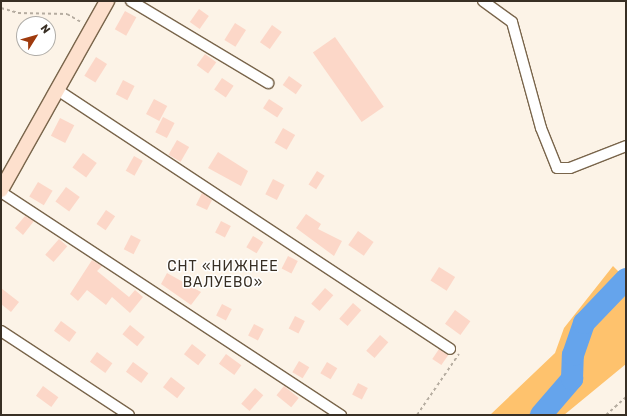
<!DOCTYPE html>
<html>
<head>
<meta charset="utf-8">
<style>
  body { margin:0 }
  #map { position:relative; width:627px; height:416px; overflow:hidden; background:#fcf3e7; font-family:Rubik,sans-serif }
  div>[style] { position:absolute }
  .green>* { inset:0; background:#fec26d }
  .water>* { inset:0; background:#65a4ec }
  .river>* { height:22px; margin:-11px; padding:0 11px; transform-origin:11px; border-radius:11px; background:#65a4ec }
  .building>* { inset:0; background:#fcd7c8; transform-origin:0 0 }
  .path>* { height:2px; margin-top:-1px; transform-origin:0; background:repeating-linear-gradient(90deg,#b5aca0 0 3px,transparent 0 6px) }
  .roads { filter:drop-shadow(1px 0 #79654b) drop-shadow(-1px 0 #79654b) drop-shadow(0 1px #79654b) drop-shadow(0 -1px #79654b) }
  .street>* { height:10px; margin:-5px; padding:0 5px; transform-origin:5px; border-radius:5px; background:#fff }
  .secondary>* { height:14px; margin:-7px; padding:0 7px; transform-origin:7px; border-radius:7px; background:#fde0cd }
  span { translate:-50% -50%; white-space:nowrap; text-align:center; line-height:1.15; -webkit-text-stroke:3px #fff; paint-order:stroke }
  .neighbourhood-label { font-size:14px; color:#382f24; letter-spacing:1px }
  .frame { position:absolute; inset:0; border:2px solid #382f24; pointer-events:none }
  .north { position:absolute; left:16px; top:16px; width:40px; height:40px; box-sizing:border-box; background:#fff; border:1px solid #afaca7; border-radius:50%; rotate:53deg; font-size:11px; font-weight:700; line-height:16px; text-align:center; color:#382f24 }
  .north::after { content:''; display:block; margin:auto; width:14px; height:18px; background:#9f3a0d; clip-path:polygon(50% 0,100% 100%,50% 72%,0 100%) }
</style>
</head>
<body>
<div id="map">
  <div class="green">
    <i style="clip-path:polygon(613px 266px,626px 279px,626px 364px,564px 415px,490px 415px,555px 353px,564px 328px)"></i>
  </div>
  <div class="water">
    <i style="clip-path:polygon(557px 399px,550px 415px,528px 415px,544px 403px)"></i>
  </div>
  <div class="river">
    <i style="left:541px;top:415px;width:48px;rotate:-49.3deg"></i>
    <i style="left:572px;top:379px;width:24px;rotate:-88deg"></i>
    <i style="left:573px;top:355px;width:34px;rotate:-71deg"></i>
    <i style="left:584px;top:323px;width:61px;rotate:-46.3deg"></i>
  </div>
  <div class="building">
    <i style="left:199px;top:9px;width:12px;height:16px;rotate:35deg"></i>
    <i style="left:125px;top:11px;width:13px;height:21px;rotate:29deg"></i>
    <i style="left:235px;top:23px;width:13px;height:20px;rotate:32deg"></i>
    <i style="left:272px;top:25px;width:12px;height:21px;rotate:35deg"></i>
    <i style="left:335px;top:37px;width:85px;height:27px;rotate:55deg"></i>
    <i style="left:205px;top:54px;width:14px;height:14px;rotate:36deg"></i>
    <i style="left:96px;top:57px;width:13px;height:22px;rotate:32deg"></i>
    <i style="left:289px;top:76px;width:16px;height:11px;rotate:35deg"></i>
    <i style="left:222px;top:78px;width:14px;height:14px;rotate:34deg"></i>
    <i style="left:123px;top:80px;width:13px;height:16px;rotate:27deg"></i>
    <i style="left:154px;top:99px;width:15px;height:17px;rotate:28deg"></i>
    <i style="left:269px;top:99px;width:17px;height:11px;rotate:33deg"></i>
    <i style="left:163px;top:117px;width:13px;height:17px;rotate:27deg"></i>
    <i style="left:60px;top:118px;width:16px;height:20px;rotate:27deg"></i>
    <i style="left:283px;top:128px;width:14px;height:17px;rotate:30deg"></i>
    <i style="left:177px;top:140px;width:14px;height:17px;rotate:30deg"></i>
    <i style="clip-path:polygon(218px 152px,248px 171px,241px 186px,208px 168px)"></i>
    <i style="left:83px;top:153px;width:17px;height:18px;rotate:36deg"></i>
    <i style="left:134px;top:156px;width:10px;height:17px;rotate:29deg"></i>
    <i style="left:317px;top:171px;width:9px;height:16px;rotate:32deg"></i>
    <i style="left:273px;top:179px;width:13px;height:17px;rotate:27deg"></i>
    <i style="left:38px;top:182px;width:17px;height:17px;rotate:31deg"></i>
    <i style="left:66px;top:187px;width:17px;height:18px;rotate:36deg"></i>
    <i style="clip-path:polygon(202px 193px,212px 200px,207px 210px,196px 205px)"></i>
    <i style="left:106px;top:210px;width:11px;height:17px;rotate:34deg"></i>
    <i style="clip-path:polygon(306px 214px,321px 224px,318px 229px,342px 241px,334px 256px,296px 228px)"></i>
    <i style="clip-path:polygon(25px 216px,34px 221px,23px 235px,15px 228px)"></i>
    <i style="left:221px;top:221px;width:11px;height:13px;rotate:27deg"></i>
    <i style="left:358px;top:231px;width:19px;height:17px;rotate:35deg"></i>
    <i style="left:131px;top:235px;width:11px;height:16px;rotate:27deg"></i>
    <i style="left:253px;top:236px;width:12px;height:13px;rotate:31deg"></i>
    <i style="left:59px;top:239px;width:11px;height:21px;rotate:41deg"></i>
    <i style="left:288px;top:256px;width:11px;height:14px;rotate:27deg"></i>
    <i style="clip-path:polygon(92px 260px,102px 266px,97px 271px,129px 297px,135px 290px,143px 297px,130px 313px,112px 297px,106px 305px,87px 290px,78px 301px,70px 294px)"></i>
    <i style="left:439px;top:267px;width:19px;height:16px;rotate:32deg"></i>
    <i style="clip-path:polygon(167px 273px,201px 292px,191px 305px,161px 284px)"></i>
    <i style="clip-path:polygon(1px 288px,19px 302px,11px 312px,1px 304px)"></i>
    <i style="left:325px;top:288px;width:11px;height:21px;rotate:41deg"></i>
    <i style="left:353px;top:303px;width:11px;height:21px;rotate:41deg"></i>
    <i style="left:222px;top:304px;width:11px;height:13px;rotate:27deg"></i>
    <i style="left:455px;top:310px;width:19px;height:17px;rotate:36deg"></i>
    <i style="left:295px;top:316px;width:11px;height:14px;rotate:27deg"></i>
    <i style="left:61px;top:321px;width:19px;height:12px;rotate:36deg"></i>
    <i style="left:254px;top:324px;width:11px;height:13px;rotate:27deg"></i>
    <i style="left:130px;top:325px;width:19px;height:12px;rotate:39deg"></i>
    <i style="left:380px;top:335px;width:11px;height:21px;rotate:41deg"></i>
    <i style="left:192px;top:344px;width:18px;height:13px;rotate:38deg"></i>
    <i style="left:439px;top:349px;width:11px;height:12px;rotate:34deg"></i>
    <i style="left:97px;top:352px;width:19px;height:12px;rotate:36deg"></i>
    <i style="left:226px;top:354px;width:19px;height:12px;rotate:36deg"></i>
    <i style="left:299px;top:361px;width:12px;height:13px;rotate:31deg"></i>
    <i style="left:133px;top:362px;width:19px;height:12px;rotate:36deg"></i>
    <i style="left:327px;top:362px;width:12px;height:13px;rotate:31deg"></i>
    <i style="left:171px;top:377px;width:18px;height:13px;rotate:38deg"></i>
    <i style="left:358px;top:383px;width:11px;height:13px;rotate:27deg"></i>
    <i style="left:43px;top:386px;width:19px;height:12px;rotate:36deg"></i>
    <i style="left:284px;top:386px;width:19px;height:12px;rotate:39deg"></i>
    <i style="left:255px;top:388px;width:11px;height:21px;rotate:41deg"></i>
  </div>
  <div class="path">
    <i style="left:1px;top:8px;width:18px;rotate:16deg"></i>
    <i style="left:18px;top:13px;width:49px;rotate:1.2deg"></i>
    <i style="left:67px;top:14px;width:16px;rotate:30deg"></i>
    <i style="left:417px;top:415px;width:74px;rotate:-55.5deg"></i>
    <i style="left:606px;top:415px;width:27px;rotate:-42deg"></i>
  </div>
  <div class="roads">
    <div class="street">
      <i style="left:131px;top:1px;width:160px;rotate:30.9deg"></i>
      <i style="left:483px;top:1px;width:36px;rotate:36deg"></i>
      <i style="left:512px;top:22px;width:110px;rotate:74.7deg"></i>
      <i style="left:541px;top:128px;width:43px;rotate:68.2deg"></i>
      <i style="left:557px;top:168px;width:13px"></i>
      <i style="left:570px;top:168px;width:60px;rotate:-21.4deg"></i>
      <i style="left:56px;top:89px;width:472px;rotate:33.4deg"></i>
      <i style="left:1px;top:192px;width:407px;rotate:33.3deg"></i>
      <i style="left:1px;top:331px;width:153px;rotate:33.3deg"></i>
    </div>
    <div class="secondary">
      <i style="left:1px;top:190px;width:217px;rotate:-60.7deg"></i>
    </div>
  </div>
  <div class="neighbourhood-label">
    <span style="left:223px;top:275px">СНТ «НИЖНЕЕ<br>ВАЛУЕВО»</span>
  </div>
  <div class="frame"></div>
  <div class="north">N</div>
</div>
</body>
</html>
